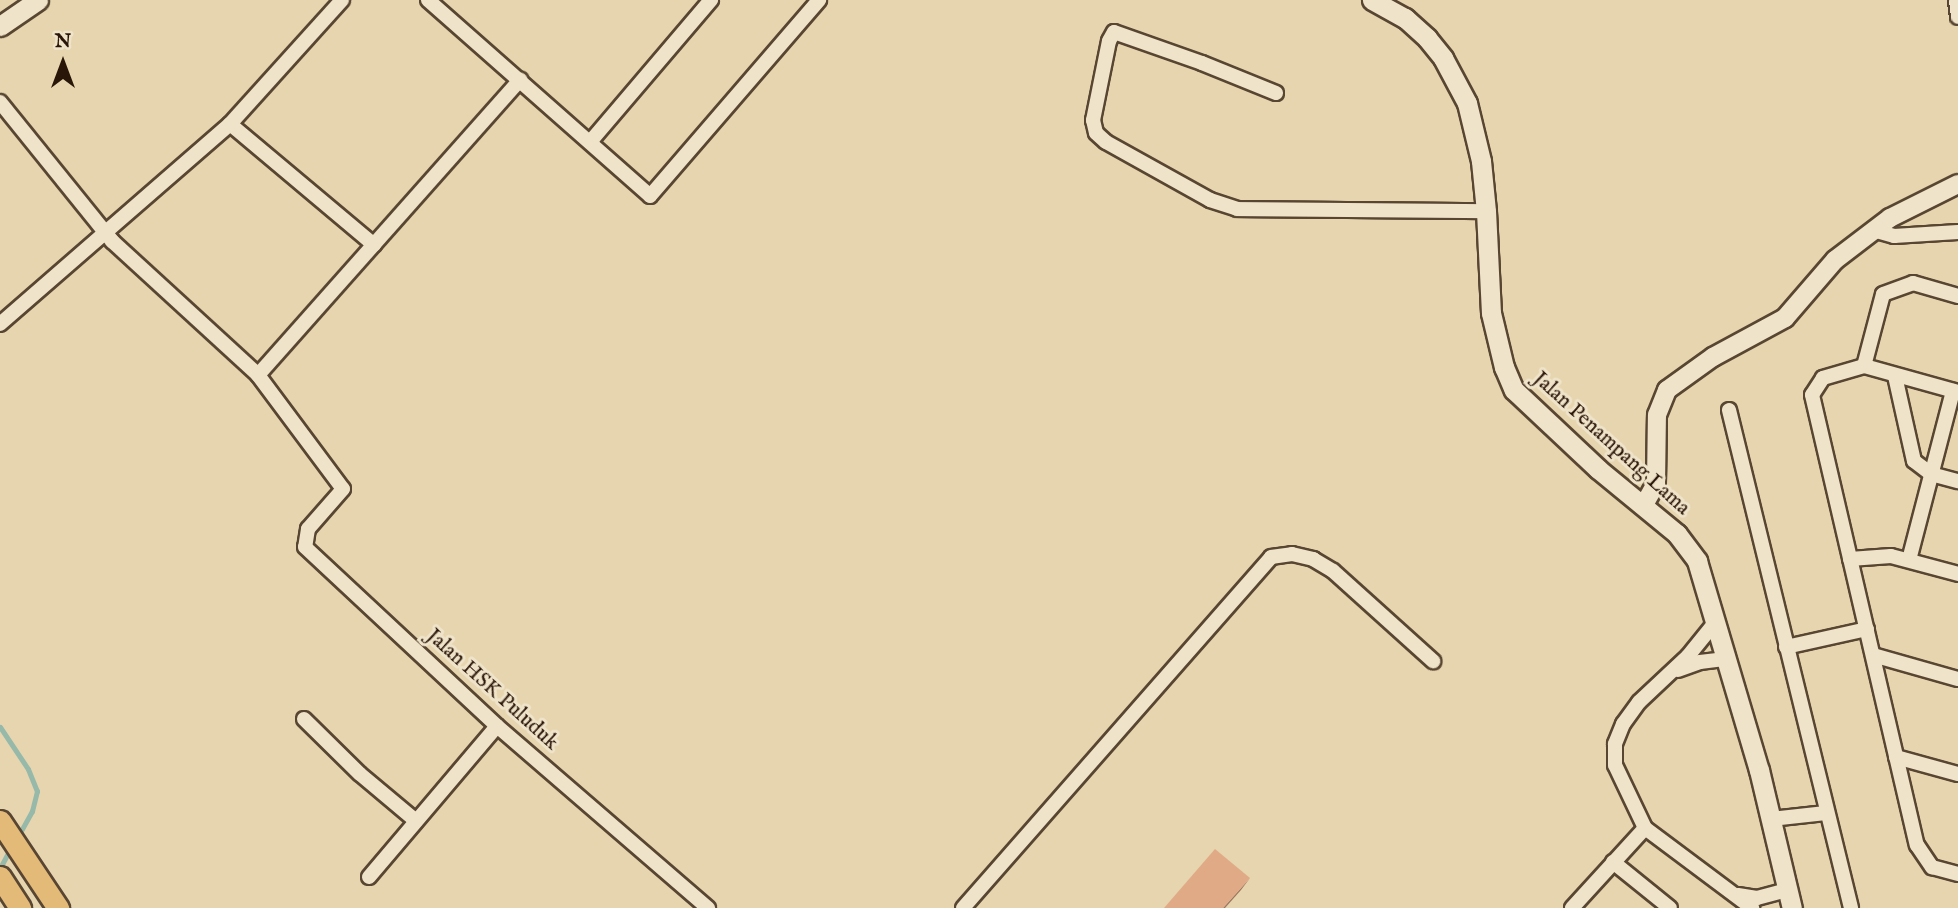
<!DOCTYPE html>
<html>
<head>
<meta charset="utf-8">
<style>
  body { margin:0 }
  #map { position:relative; width:1958px; height:908px; overflow:hidden; background:#e6d5ae; font-family:"IM FELL English",serif }
  div>[style] { position:absolute }
  .stream>* { height:5px; margin:-2.5px; padding:0 2.5px; transform-origin:2.5px; border-radius:2.5px; background:#96b9aa }
  .roads { filter:drop-shadow(2px 0 #594632) drop-shadow(-2px 0 #594632) drop-shadow(0 2px #594632) drop-shadow(0 -2px #594632) }
  .minor>* { height:14px; margin:-7px; padding:0 7px; transform-origin:7px; border-radius:7px; background:#efe4ca }
  .tertiary>* { height:18px; margin:-9px; padding:0 9px; transform-origin:9px; border-radius:9px; background:#efe4ca }
  .secondary>* { height:19px; margin:-9.5px; padding:0 9.5px; transform-origin:9.5px; border-radius:9.5px; background:#efe4ca }
  .primary>* { height:21px; margin:-10.5px; padding:0 10.5px; transform-origin:10.5px; border-radius:10.5px; background:#e3ba77 }
  .shaded-wall>* { inset:0; background:#9d775e }
  .building>* { inset:0; background:#e0aa87 }
  span { translate:-50% -50%; white-space:nowrap; text-align:center; line-height:1.15; -webkit-text-stroke:6px #efe4ca; paint-order:stroke }
  .street-label { font-size:21px; color:#2a1608 }
  .north { position:absolute; left:28px; top:28px; width:70px; height:70px; -webkit-text-stroke:5px #efe4ca; paint-order:stroke; rotate:0deg; font-size:19px; font-weight:700; line-height:28px; text-align:center; color:#2a1608 }
  .north::after { content:''; display:block; margin:auto; width:24px; height:32px; background:#2a1608; clip-path:polygon(50% 0,100% 100%,50% 72%,0 100%) }
</style>
</head>
<body>
<div id="map">
  <div class="stream">
    <i style="left:0;top:727px;width:50px;rotate:56.3deg"></i>
    <i style="left:28px;top:769px;width:24px;rotate:68deg"></i>
    <i style="left:37px;top:791px;width:21px;rotate:104deg"></i>
    <i style="left:32px;top:811px;width:31px;rotate:119deg"></i>
    <i style="left:0;top:868px;width:21px;rotate:-62deg"></i>
  </div>
  <div class="roads">
    <div class="minor">
      <i style="left:428px;top:0;width:296px;rotate:41.4deg"></i>
      <i style="left:650px;top:196px;width:259px;rotate:-49.2deg"></i>
      <i style="left:1956px;top:0;width:17px;rotate:83deg"></i>
      <i style="left:1276px;top:93px;width:80px;rotate:-157.9deg"></i>
      <i style="left:1202px;top:63px;width:93px;rotate:-160.6deg"></i>
      <i style="left:1114px;top:32px;width:10px;rotate:119deg"></i>
      <i style="left:1109px;top:41px;width:81px;rotate:101.4deg"></i>
      <i style="left:1093px;top:120px;width:13px;rotate:77deg"></i>
      <i style="left:1096px;top:133px;width:13px;rotate:42deg"></i>
      <i style="left:1106px;top:142px;width:119px;rotate:29.1deg"></i>
      <i style="left:1210px;top:200px;width:28px;rotate:18deg"></i>
      <i style="left:1237px;top:209px;width:249px;rotate:0.5deg"></i>
      <i style="left:0;top:102px;width:179px;rotate:51.1deg"></i>
      <i style="left:112px;top:241px;width:198px;rotate:42.5deg"></i>
      <i style="left:258px;top:375px;width:142px;rotate:53.3deg"></i>
      <i style="left:343px;top:489px;width:53px;rotate:131.2deg"></i>
      <i style="left:308px;top:529px;width:18px;rotate:99deg"></i>
      <i style="left:305px;top:547px;width:262px;rotate:43deg"></i>
      <i style="left:497px;top:726px;width:279px;rotate:40.8deg"></i>
      <i style="left:230px;top:124px;width:188px;rotate:40deg"></i>
      <i style="left:590px;top:142px;width:187px;rotate:-49.6deg"></i>
      <i style="left:1873px;top:230px;width:22px;rotate:16deg"></i>
      <i style="left:1894px;top:236px;width:64px;rotate:-3.6deg"></i>
      <i style="left:0;top:324px;width:305px;rotate:-41deg"></i>
      <i style="left:230px;top:124px;width:167px;rotate:-47.9deg"></i>
      <i style="left:1864px;top:366px;width:74px;rotate:-75.2deg"></i>
      <i style="left:1883px;top:294px;width:32px;rotate:-20deg"></i>
      <i style="left:1913px;top:283px;width:47px;rotate:16.1deg"></i>
      <i style="left:258px;top:375px;width:395px;rotate:-48.4deg"></i>
      <i style="left:1895px;top:376px;width:87px;rotate:77.4deg"></i>
      <i style="left:1914px;top:461px;width:21px;rotate:37deg"></i>
      <i style="left:1931px;top:474px;width:28px;rotate:15deg"></i>
      <i style="left:1958px;top:392px;width:98px;rotate:-164.5deg"></i>
      <i style="left:1864px;top:366px;width:43px;rotate:163.7deg"></i>
      <i style="left:1823px;top:378px;width:20px;rotate:123deg"></i>
      <i style="left:1812px;top:395px;width:462px;rotate:76.9deg"></i>
      <i style="left:1917px;top:845px;width:27px;rotate:56deg"></i>
      <i style="left:1932px;top:867px;width:27px;rotate:15deg"></i>
      <i style="left:1729px;top:410px;width:513px;rotate:76.23deg"></i>
      <i style="left:1850px;top:559px;width:41px;rotate:-4.2deg"></i>
      <i style="left:1891px;top:556px;width:69px;rotate:15deg"></i>
      <i style="left:1909px;top:560px;width:175px;rotate:-75.4deg"></i>
      <i style="left:1714px;top:624px;width:41px;rotate:129.1deg"></i>
      <i style="left:1688px;top:656px;width:67px;rotate:136.8deg"></i>
      <i style="left:1639px;top:702px;width:27px;rotate:126deg"></i>
      <i style="left:1623px;top:724px;width:22px;rotate:112deg"></i>
      <i style="left:1615px;top:744px;width:21px;rotate:90deg"></i>
      <i style="left:1615px;top:765px;width:70px;rotate:64.5deg"></i>
      <i style="left:1645px;top:828px;width:134px;rotate:36.8deg"></i>
      <i style="left:1786px;top:647px;width:83px;rotate:-12.5deg"></i>
      <i style="left:1873px;top:655px;width:88px;rotate:15.8deg"></i>
      <i style="left:1678px;top:670px;width:23px;rotate:-20deg"></i>
      <i style="left:1700px;top:662px;width:24px;rotate:-7deg"></i>
      <i style="left:304px;top:719px;width:78px;rotate:44.5deg"></i>
      <i style="left:360px;top:774px;width:73px;rotate:40deg"></i>
      <i style="left:1896px;top:757px;width:64px;rotate:15.3deg"></i>
      <i style="left:1771px;top:819px;width:55px;rotate:-6.2deg"></i>
      <i style="left:1613px;top:862px;width:73px;rotate:38.9deg"></i>
      <i style="left:369px;top:877px;width:198px;rotate:-49.7deg"></i>
      <i style="left:1738px;top:895px;width:19px;rotate:9deg"></i>
      <i style="left:1757px;top:898px;width:31px;rotate:-15deg"></i>
      <i style="left:963px;top:908px;width:467px;rotate:-48.7deg"></i>
      <i style="left:1271px;top:557px;width:21px;rotate:-8deg"></i>
      <i style="left:1292px;top:554px;width:22px;rotate:13deg"></i>
      <i style="left:1313px;top:559px;width:23px;rotate:31deg"></i>
      <i style="left:1333px;top:571px;width:135px;rotate:42deg"></i>
      <i style="left:1572px;top:908px;width:108px;rotate:-47.6deg"></i>
    </div>
    <div class="tertiary">
      <i style="left:1644px;top:505px;width:25px;rotate:-61deg"></i>
      <i style="left:1656px;top:483px;width:68px;rotate:-89.2deg"></i>
      <i style="left:1657px;top:415px;width:27px;rotate:-68deg"></i>
      <i style="left:1667px;top:390px;width:57px;rotate:-35.7deg"></i>
      <i style="left:1713px;top:357px;width:82px;rotate:-28.4deg"></i>
      <i style="left:1785px;top:318px;width:77px;rotate:-49.2deg"></i>
      <i style="left:1835px;top:260px;width:69px;rotate:-37.4deg"></i>
      <i style="left:1890px;top:218px;width:76px;rotate:-26.6deg"></i>
    </div>
    <div class="secondary">
      <i style="left:1372px;top:0;width:38px;rotate:29deg"></i>
      <i style="left:1405px;top:18px;width:30px;rotate:42deg"></i>
      <i style="left:1427px;top:38px;width:26px;rotate:51deg"></i>
      <i style="left:1443px;top:58px;width:51px;rotate:61.9deg"></i>
      <i style="left:1467px;top:103px;width:60px;rotate:76.4deg"></i>
      <i style="left:1481px;top:161px;width:50px;rotate:84.3deg"></i>
      <i style="left:1486px;top:211px;width:102px;rotate:87.2deg"></i>
      <i style="left:1491px;top:313px;width:56px;rotate:76.5deg"></i>
      <i style="left:1504px;top:367px;width:25px;rotate:67deg"></i>
      <i style="left:1514px;top:390px;width:115px;rotate:43.2deg"></i>
      <i style="left:1598px;top:469px;width:102px;rotate:39.4deg"></i>
      <i style="left:1677px;top:534px;width:34px;rotate:53deg"></i>
      <i style="left:1697px;top:561px;width:218px;rotate:73.5deg"></i>
      <i style="left:1759px;top:770px;width:142px;rotate:76.6deg"></i>
      <i style="left:0;top:26px;width:46px;rotate:-34.4deg"></i>
    </div>
    <div class="primary">
      <i style="left:0;top:821px;width:105px;rotate:56.3deg"></i>
      <i style="left:0;top:877px;width:37px;rotate:57deg"></i>
    </div>
  </div>
  <div class="shaded-wall">
    <i style="clip-path:polygon(1250px 878px,1241px 890px,1225px 908px,1223px 908px)"></i>
  </div>
  <div class="building">
    <i style="clip-path:polygon(1215px 849px,1250px 878px,1223px 908px,1164px 908px)"></i>
  </div>
  <div class="street-label">
    <span style="left:1611px;top:444px;rotate:42deg">Jalan Penampang Lama</span>
    <span style="left:492px;top:690px;rotate:42deg">Jalan HSK Puluduk</span>
  </div>
  <div class="north">N</div>
</div>
</body>
</html>
